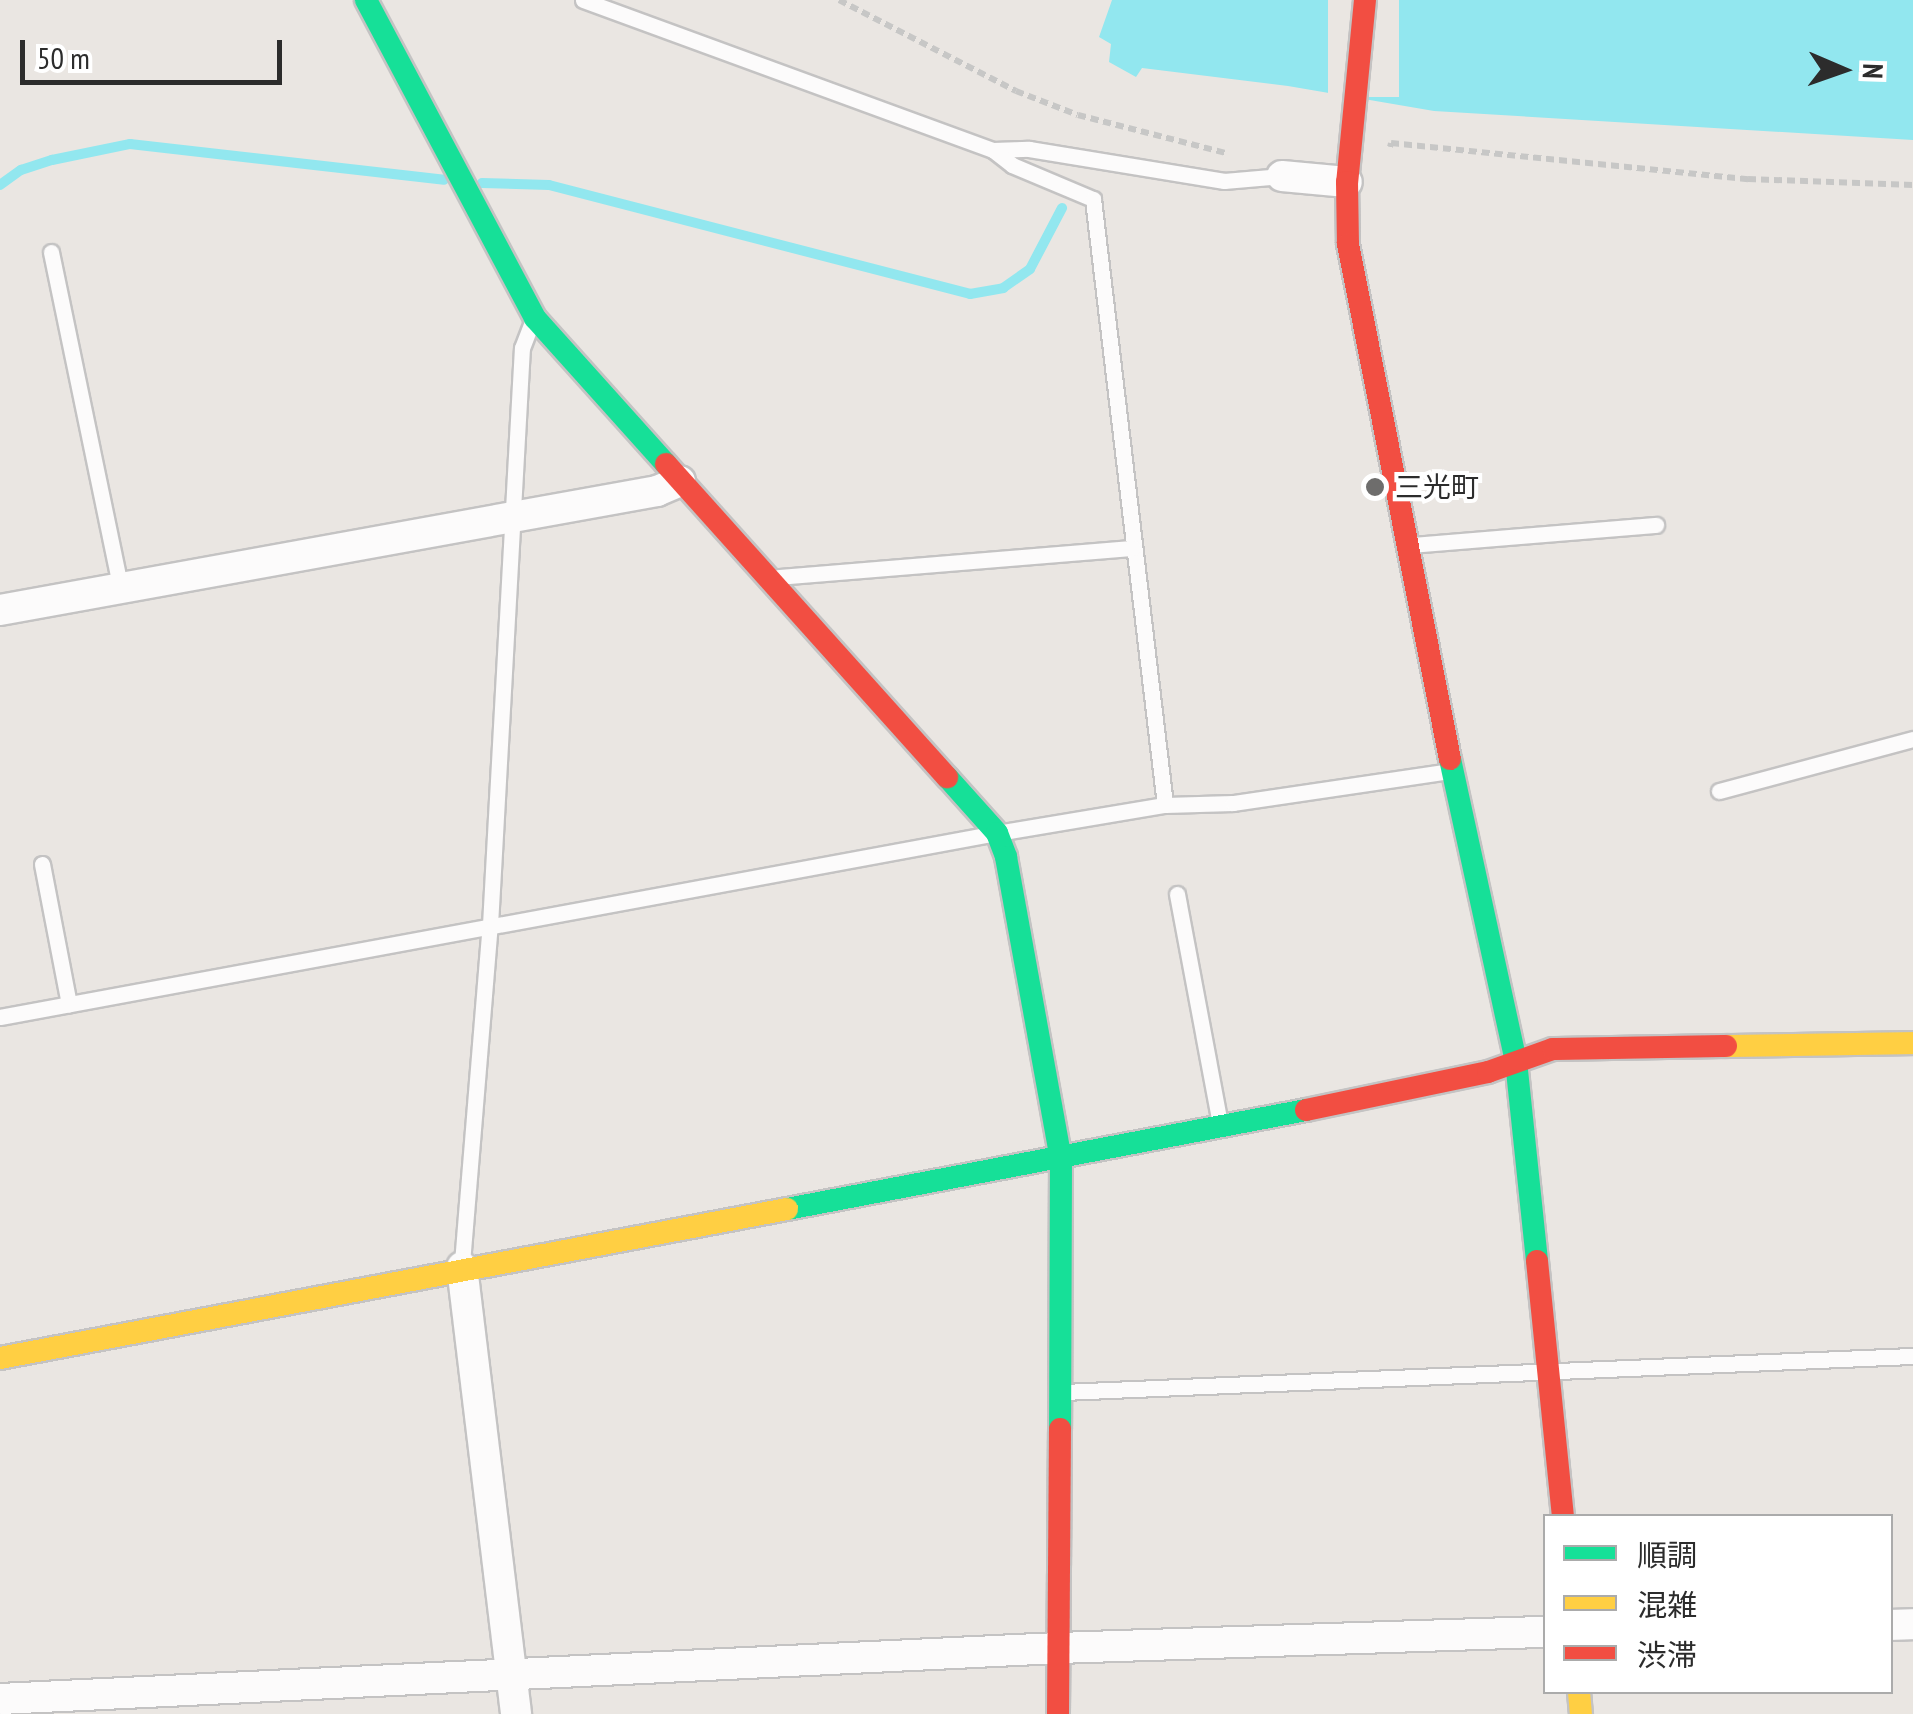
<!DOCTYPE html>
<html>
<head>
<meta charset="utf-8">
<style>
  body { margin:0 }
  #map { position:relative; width:1913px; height:1714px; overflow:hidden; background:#eae6e2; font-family:"PT Sans Narrow","Noto Sans JP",sans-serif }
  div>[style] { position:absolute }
  .water>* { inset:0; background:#92e7ef }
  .pier>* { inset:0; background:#eae6e2; transform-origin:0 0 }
  .stream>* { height:10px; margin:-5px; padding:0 5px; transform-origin:5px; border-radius:5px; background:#92e7ef }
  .path>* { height:6px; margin-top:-3px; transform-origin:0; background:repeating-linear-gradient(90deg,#c7c7c6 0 8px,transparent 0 13px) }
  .roads { filter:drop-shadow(2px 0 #c4c3c3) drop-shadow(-2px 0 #c4c3c3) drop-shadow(0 2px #c4c3c3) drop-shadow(0 -2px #c4c3c3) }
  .lane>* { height:15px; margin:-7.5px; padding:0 7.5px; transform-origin:7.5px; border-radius:7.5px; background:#fcfbfb }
  .street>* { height:30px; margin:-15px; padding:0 15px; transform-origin:15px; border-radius:15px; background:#fcfbfb }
  .fast>* { height:22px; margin:-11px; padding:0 11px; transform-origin:11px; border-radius:11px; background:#16e098 }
  .slow>* { height:22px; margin:-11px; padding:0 11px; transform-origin:11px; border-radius:11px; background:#ffcf43 }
  .jam>* { height:22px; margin:-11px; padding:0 11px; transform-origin:11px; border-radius:11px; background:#f24e42 }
  .dots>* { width:28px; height:28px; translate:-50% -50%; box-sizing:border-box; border:5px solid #fff; border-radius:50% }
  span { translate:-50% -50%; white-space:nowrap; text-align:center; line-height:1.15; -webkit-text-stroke:8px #fff; paint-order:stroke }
  .poi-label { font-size:28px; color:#2c2c2c }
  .left { translate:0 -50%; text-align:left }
  .legend { position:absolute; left:1543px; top:1514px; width:350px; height:180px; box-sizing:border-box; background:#fff; border:2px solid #ababab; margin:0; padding:12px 18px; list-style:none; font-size:30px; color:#2c2c2c }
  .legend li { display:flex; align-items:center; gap:20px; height:50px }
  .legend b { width:50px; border:2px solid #ababab }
  .north { position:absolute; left:1793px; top:20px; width:100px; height:100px; -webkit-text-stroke:8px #fff; paint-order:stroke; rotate:92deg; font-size:28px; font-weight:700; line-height:40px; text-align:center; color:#2c2c2c }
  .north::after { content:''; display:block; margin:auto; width:35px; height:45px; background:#2c2c2c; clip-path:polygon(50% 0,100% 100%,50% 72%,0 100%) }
  .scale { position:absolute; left:20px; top:40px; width:262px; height:45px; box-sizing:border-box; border:5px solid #2c2c2c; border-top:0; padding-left:12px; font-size:30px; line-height:35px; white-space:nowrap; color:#2c2c2c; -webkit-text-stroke:8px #fff; paint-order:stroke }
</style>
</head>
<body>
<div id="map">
  <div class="water">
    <i style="clip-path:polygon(1112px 0,1913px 0,1913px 140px,1434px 111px,1288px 86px,1142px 68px,1136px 77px,1109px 62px,1111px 44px,1099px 37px)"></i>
  </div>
  <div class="pier">
    <i style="left:1328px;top:0;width:71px;height:97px"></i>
  </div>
  <div class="stream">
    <i style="left:482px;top:183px;width:67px;rotate:1.7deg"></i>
    <i style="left:549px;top:185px;width:435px;rotate:14.5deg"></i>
    <i style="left:970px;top:294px;width:34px;rotate:-10deg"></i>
    <i style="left:1003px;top:288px;width:33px;rotate:-35deg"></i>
    <i style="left:1030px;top:269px;width:69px;rotate:-62.3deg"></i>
    <i style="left:0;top:185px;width:26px;rotate:-36deg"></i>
    <i style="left:21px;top:170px;width:33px;rotate:-18deg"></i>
    <i style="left:52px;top:160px;width:80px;rotate:-11.6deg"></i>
    <i style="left:130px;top:144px;width:316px;rotate:6.5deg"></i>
  </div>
  <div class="path">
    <i style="left:839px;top:0;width:199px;rotate:27.2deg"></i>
    <i style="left:1016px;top:91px;width:66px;rotate:21.2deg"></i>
    <i style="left:1078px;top:115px;width:153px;rotate:14.4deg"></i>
    <i style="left:1390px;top:147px;width:4px;rotate:-76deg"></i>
    <i style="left:1391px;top:143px;width:359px;rotate:5.8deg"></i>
    <i style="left:1748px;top:179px;width:165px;rotate:2.1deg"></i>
  </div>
  <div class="roads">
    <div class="lane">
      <i style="left:583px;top:0;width:437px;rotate:20.1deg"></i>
      <i style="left:993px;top:150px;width:36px;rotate:-2deg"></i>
      <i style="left:1029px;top:149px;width:198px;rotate:9.3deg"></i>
      <i style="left:1224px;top:181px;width:58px;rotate:-4.9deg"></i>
      <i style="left:993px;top:150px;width:24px;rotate:38deg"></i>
      <i style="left:1012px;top:165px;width:88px;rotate:22.8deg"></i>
      <i style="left:1093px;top:199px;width:610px;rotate:83.22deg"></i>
      <i style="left:51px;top:252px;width:344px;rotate:78.3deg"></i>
      <i style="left:1411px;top:545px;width:246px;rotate:-4.7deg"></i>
      <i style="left:778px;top:577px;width:356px;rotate:-4.7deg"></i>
      <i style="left:1719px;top:791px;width:201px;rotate:-15deg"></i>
      <i style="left:42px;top:864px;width:143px;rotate:79.1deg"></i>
      <i style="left:1177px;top:894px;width:233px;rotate:79.4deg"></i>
      <i style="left:0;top:1017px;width:1014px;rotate:-10.46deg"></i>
      <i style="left:997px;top:833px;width:170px;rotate:-9.5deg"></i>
      <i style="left:1165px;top:805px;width:68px;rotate:-1.7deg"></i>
      <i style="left:1233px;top:803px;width:218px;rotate:-8.4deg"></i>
      <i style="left:462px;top:1263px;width:339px;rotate:-85.3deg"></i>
      <i style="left:490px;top:925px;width:578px;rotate:-86.83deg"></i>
      <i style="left:522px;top:348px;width:30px;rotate:-69deg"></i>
      <i style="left:1063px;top:1392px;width:851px;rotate:-2.43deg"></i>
    </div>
    <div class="street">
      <i style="left:1282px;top:176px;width:65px;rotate:5.3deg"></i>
      <i style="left:0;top:610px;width:668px;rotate:-10.27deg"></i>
      <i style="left:657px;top:491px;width:25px;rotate:-23deg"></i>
      <i style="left:462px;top:1267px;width:450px;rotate:83.1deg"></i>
      <i style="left:1890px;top:1625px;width:23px;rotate:-2deg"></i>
      <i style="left:0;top:1699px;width:1059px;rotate:-2.76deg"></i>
      <i style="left:1058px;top:1648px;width:488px;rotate:-1.9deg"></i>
    </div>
    <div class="fast">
      <i style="left:366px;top:0;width:360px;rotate:62deg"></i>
      <i style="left:535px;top:318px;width:196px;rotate:48.1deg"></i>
      <i style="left:1450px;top:759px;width:309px;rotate:77.7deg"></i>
      <i style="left:1516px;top:1061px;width:201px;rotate:84deg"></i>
      <i style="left:947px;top:777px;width:75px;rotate:48.2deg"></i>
      <i style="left:997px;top:833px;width:26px;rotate:69deg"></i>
      <i style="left:1006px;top:857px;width:308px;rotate:79.7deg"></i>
      <i style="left:1061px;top:1160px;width:269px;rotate:90.2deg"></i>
      <i style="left:787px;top:1209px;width:528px;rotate:-10.8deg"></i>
    </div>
    <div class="slow">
      <i style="left:1726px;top:1046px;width:187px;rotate:-0.9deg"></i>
      <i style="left:0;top:1358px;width:801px;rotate:-10.72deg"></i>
      <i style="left:1579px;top:1692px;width:22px;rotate:85deg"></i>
    </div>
    <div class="jam">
      <i style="left:1365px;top:0;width:183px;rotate:95.6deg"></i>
      <i style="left:1347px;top:182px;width:62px;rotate:89.1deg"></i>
      <i style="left:1348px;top:244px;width:525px;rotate:78.8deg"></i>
      <i style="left:666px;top:464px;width:421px;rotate:48.1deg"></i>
      <i style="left:1306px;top:1110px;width:186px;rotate:-11.8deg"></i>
      <i style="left:1488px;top:1072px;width:69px;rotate:-19.5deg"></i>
      <i style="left:1553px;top:1049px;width:173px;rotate:-1deg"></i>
      <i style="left:1537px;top:1261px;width:256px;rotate:84.2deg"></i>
      <i style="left:1058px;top:1714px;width:285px;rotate:-89.6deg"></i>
    </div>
  </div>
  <div class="dots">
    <i style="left:1375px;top:487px;background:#6e6d6c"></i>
  </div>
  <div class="poi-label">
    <span class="left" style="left:1395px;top:487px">三光町</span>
  </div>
  <ul class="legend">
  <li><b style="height:12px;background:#16e098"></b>順調</li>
  <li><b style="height:12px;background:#ffcf43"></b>混雑</li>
  <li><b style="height:12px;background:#f24e42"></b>渋滞</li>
  </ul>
  <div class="north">N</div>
  <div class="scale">50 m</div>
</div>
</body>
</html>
